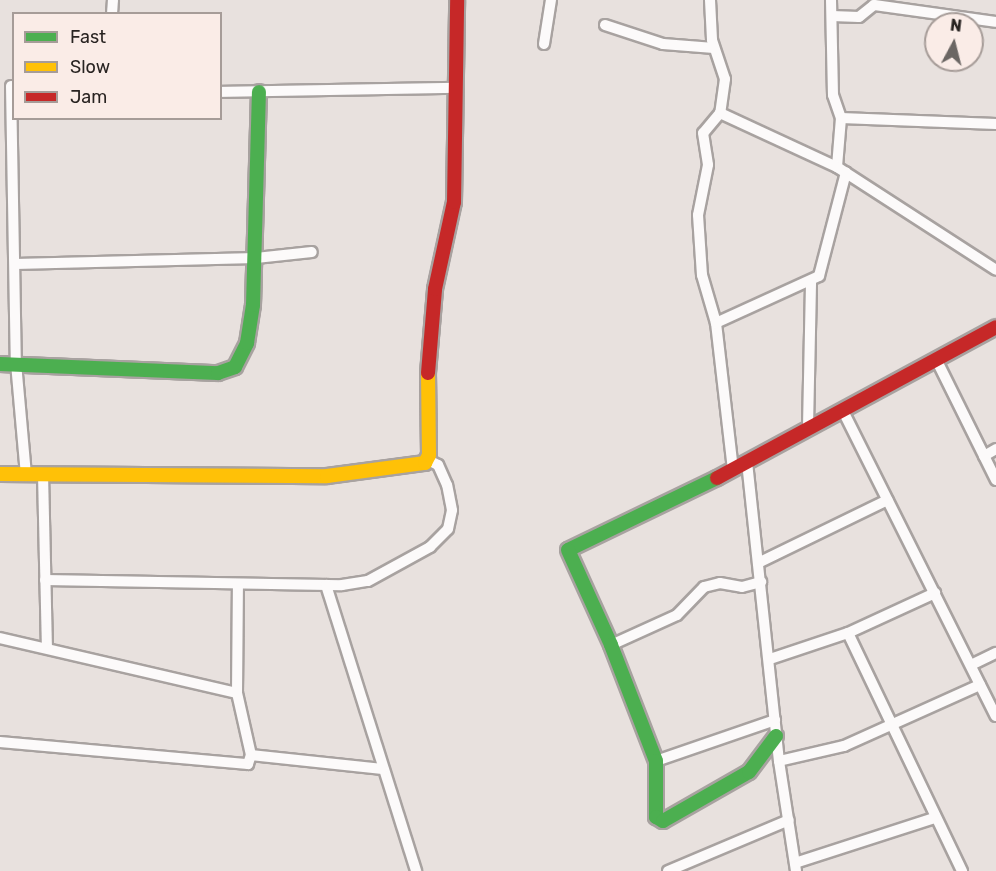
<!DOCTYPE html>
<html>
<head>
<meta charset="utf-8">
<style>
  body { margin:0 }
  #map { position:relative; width:996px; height:871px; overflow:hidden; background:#e8e1de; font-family:Rubik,sans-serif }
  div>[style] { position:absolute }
  .roads { filter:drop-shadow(2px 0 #a8a2a0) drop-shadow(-2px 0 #a8a2a0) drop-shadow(0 2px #a8a2a0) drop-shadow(0 -2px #a8a2a0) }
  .street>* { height:10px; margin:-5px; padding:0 5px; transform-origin:5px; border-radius:5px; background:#fcfafa }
  .fast>* { height:14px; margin:-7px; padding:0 7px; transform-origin:7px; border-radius:7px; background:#4caf50 }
  .slow>* { height:14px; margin:-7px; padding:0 7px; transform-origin:7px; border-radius:7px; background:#ffc107 }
  .jam>* { height:14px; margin:-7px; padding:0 7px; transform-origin:7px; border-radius:7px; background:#c62828 }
  span { translate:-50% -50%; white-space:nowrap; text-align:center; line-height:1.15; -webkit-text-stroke:6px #faece7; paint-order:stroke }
  .legend { position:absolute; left:12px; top:12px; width:210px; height:108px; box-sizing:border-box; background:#faece7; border:2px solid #a69c98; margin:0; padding:8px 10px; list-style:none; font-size:18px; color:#282321 }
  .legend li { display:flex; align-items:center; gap:12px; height:30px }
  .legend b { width:30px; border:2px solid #a69c98 }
  .north { position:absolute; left:924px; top:12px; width:60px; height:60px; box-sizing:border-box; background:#faece7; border:2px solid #a69c98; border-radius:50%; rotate:7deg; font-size:16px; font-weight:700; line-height:24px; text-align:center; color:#282321 }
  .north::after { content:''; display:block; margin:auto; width:21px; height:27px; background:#6b6663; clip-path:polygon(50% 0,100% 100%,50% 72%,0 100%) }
</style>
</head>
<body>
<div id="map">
  <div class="roads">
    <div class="street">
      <i style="left:710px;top:0;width:40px;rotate:87.1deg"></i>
      <i style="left:712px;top:40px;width:41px;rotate:71.6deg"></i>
      <i style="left:725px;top:79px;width:34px;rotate:98deg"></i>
      <i style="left:720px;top:113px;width:26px;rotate:130deg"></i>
      <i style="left:703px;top:133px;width:32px;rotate:81deg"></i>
      <i style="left:708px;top:165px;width:51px;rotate:101.3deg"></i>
      <i style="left:698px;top:215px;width:60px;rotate:86.2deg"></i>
      <i style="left:702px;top:275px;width:50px;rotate:73.7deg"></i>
      <i style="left:716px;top:323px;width:148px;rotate:83.4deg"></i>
      <i style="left:831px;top:0;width:95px;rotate:88.8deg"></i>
      <i style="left:833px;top:95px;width:24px;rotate:71deg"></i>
      <i style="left:841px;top:118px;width:49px;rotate:94.7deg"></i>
      <i style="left:112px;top:14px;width:14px;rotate:-86deg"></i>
      <i style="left:832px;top:16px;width:27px;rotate:2deg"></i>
      <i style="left:859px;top:17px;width:19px;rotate:-39deg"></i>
      <i style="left:874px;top:5px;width:123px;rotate:7.9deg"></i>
      <i style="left:605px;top:25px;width:61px;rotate:18.1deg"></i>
      <i style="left:663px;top:44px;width:51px;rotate:4.5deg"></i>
      <i style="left:544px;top:44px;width:45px;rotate:-81deg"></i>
      <i style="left:11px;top:86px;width:277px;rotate:89deg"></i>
      <i style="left:16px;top:363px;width:111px;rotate:84.9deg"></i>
      <i style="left:220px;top:92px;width:233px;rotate:-1deg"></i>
      <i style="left:720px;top:113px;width:129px;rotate:24.8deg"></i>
      <i style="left:837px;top:167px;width:189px;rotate:32.9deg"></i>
      <i style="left:841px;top:118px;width:155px;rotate:2.2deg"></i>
      <i style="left:15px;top:264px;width:241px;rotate:-1.4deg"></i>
      <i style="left:256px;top:258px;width:56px;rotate:-6.1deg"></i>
      <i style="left:716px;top:323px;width:113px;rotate:-24.5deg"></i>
      <i style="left:819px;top:276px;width:107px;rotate:-75.4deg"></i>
      <i style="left:936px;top:359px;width:135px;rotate:63.6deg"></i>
      <i style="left:843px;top:411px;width:341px;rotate:63.4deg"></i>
      <i style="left:808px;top:427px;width:145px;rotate:-88.8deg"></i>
      <i style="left:984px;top:456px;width:14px;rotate:-30deg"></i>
      <i style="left:747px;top:462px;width:301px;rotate:83.9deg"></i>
      <i style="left:779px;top:761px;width:111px;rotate:81.2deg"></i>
      <i style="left:43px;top:474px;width:173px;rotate:88.7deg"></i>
      <i style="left:758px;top:563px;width:144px;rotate:-25.9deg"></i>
      <i style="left:45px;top:580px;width:297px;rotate:1deg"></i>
      <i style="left:342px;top:585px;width:26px;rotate:-9deg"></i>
      <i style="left:368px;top:581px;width:71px;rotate:-28.7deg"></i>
      <i style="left:430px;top:547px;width:25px;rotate:-45deg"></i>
      <i style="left:448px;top:529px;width:19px;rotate:-78deg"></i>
      <i style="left:452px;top:510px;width:25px;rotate:-101deg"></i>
      <i style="left:447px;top:485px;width:22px;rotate:-114deg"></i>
      <i style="left:438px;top:465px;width:11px;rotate:-153deg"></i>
      <i style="left:326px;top:585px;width:300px;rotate:72.5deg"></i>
      <i style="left:848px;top:633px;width:264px;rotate:64.4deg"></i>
      <i style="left:0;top:638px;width:243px;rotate:13.1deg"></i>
      <i style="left:611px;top:645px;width:72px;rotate:-24.4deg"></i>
      <i style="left:677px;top:615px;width:39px;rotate:-46deg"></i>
      <i style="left:704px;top:587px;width:16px;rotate:-14deg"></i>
      <i style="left:720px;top:583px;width:22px;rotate:10deg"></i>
      <i style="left:742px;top:587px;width:20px;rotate:-15deg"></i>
      <i style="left:770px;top:659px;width:82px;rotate:-18.4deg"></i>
      <i style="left:848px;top:633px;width:96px;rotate:-24.7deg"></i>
      <i style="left:971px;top:665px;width:28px;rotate:-26deg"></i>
      <i style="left:0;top:742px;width:249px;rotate:5.1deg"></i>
      <i style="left:248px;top:764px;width:9px;rotate:-72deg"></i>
      <i style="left:251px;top:755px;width:64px;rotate:-102.7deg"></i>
      <i style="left:237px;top:693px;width:109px;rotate:-89.5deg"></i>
      <i style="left:251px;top:755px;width:132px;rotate:6.1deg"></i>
      <i style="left:656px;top:761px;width:126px;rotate:-19deg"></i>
      <i style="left:779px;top:761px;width:67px;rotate:-13deg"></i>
      <i style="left:844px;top:746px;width:149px;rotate:-24.2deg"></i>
      <i style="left:795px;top:863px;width:146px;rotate:-17.9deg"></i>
      <i style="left:668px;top:871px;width:131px;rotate:-22.9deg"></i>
    </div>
    <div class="fast">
      <i style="left:0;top:364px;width:218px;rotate:2.4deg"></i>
      <i style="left:218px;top:373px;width:18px;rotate:-19deg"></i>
      <i style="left:235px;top:367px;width:27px;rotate:-63deg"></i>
      <i style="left:247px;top:343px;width:38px;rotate:-81deg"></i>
      <i style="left:253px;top:305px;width:213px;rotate:-88.4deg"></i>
      <i style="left:717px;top:478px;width:165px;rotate:154.2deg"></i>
      <i style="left:568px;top:550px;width:104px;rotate:65.6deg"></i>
      <i style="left:611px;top:645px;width:124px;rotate:68.8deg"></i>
      <i style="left:656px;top:761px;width:56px;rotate:90deg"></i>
      <i style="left:656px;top:817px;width:8px;rotate:30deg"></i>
      <i style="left:663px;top:821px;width:99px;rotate:-29.7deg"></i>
      <i style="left:749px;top:772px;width:45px;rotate:-53.1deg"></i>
    </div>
    <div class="slow">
      <i style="left:0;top:474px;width:327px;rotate:0.4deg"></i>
      <i style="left:327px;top:476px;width:99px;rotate:-7.6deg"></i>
      <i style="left:425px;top:463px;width:9px;rotate:-63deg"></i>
      <i style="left:429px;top:455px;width:82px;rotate:-90.7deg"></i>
    </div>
    <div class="jam">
      <i style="left:428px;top:373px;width:84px;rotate:-85.2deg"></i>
      <i style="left:435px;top:289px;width:89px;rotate:-77.7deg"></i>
      <i style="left:454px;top:202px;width:202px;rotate:-89.1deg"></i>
      <i style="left:717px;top:478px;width:317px;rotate:-28.4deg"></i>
    </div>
  </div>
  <ul class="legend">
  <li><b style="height:8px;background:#4caf50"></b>Fast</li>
  <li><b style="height:8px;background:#ffc107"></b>Slow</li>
  <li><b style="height:8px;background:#c62828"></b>Jam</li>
  </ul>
  <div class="north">N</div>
</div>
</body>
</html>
